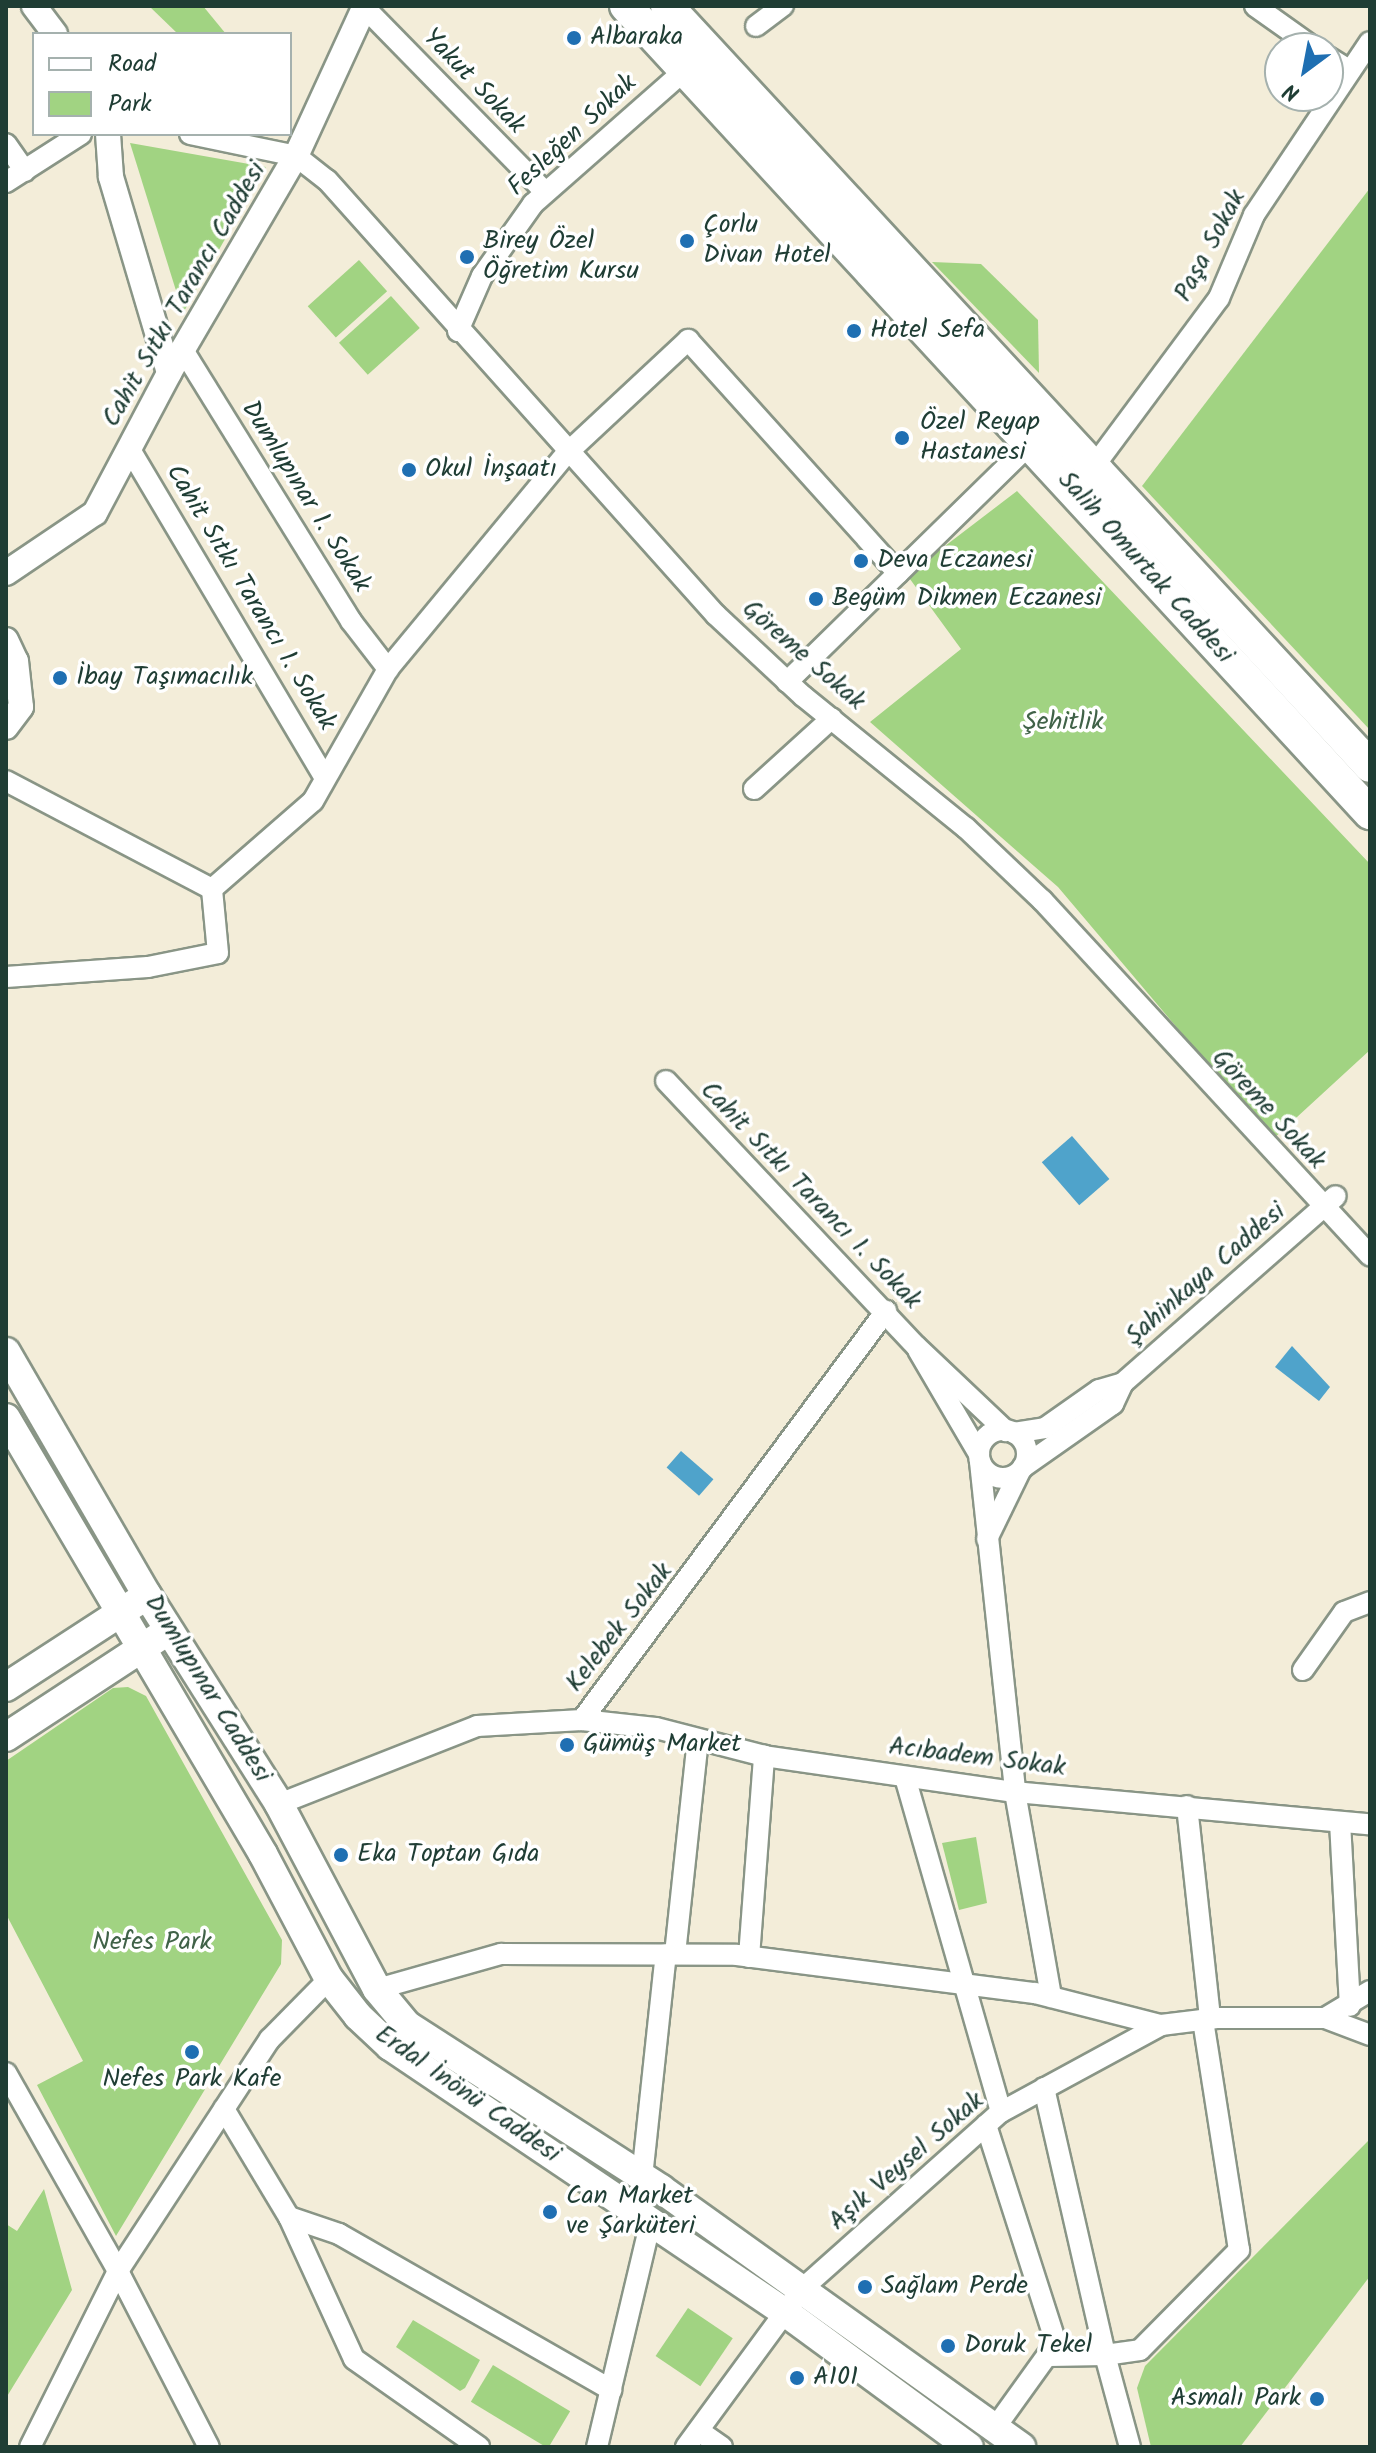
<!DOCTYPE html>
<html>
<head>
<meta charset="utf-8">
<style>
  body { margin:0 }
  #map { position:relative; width:1376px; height:2453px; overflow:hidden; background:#f3edd9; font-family:Kalam,sans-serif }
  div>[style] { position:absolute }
  .green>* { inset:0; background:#a1d382; transform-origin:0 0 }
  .water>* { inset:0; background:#4fa3cb; transform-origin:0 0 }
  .roads { filter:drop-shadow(2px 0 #899586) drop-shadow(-2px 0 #899586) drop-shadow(0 2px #899586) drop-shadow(0 -2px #899586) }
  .minor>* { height:20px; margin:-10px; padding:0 10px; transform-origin:10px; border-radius:10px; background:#fff }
  .minor>.ring { margin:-10px; padding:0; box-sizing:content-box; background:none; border:20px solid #fff; border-radius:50% }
  .tertiary>* { height:24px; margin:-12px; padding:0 12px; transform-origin:12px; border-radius:12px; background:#fff }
  .secondary>* { height:28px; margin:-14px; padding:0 14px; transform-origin:14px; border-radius:14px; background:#fff }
  .primary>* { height:32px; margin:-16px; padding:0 16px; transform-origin:16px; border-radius:16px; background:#fff }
  .dots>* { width:22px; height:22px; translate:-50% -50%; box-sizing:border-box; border:4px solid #fff; border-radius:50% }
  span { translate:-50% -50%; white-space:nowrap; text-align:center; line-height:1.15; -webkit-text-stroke:7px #fff; paint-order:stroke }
  .poi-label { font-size:26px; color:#1f3d34 }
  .left { translate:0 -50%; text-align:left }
  .right { translate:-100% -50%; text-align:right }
  .street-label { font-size:26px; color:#1f3d34 }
  .park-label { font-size:26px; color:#406248 }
  .frame { position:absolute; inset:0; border:8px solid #1f3d34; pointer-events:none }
  .legend { position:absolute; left:32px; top:32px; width:260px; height:104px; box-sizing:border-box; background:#fff; border:2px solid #a5b1ae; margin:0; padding:10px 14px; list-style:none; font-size:24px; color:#1f3d34 }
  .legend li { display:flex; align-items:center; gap:16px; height:40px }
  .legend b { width:40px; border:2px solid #a5b1ae }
  .north { position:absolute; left:1264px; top:32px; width:80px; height:80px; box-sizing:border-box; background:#fff; border:2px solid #a5b1ae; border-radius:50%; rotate:212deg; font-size:22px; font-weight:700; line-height:32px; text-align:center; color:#1f3d34 }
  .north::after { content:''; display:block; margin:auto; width:28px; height:36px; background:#1f6fb2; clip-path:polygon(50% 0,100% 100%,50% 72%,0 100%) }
</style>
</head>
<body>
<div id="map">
  <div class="green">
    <i style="clip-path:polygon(149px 6px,203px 6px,226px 34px,178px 34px)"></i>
    <i style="clip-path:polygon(130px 143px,266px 167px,183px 313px)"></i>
    <i style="clip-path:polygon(1370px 188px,1370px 730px,1142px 486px)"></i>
    <i style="left:359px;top:260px;width:42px;height:69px;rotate:48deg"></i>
    <i style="clip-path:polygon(932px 262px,981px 264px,1038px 320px,1039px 373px)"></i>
    <i style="left:391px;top:296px;width:43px;height:70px;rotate:48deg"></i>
    <i style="clip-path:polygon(1017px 491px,1370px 864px,1370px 1050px,1272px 1140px,1058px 887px,870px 722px,961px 649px,907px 575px)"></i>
    <i style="clip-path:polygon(128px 1687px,146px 1696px,282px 1940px,281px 1964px,116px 2236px,37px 2085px,83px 2061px,6px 1914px,6px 1761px,113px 1688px)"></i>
    <i style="clip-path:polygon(976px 1837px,987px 1903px,959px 1910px,942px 1843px)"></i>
    <i style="clip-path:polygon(1370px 2139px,1370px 2276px,1240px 2447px,1151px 2447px,1137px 2388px,1145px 2366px)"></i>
    <i style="clip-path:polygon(44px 2189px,72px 2290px,6px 2398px,6px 2224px,17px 2231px)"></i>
    <i style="left:688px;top:2308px;width:54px;height:58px;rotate:34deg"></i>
    <i style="clip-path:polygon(413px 2320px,480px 2360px,465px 2388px,460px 2391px,396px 2347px)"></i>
    <i style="left:493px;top:2365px;width:90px;height:43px;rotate:31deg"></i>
  </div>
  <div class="water">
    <i style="left:1072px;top:1136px;width:57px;height:40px;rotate:49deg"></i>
    <i style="clip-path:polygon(1292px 1346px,1330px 1387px,1319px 1401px,1275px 1367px)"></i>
    <i style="left:681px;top:1451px;width:43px;height:22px;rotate:41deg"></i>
  </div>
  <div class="roads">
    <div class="minor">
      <i style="left:1255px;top:6px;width:72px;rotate:35.4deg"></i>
      <i style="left:365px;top:8px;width:257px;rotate:45.6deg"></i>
      <i style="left:756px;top:26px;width:34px;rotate:-37deg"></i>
      <i style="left:1328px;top:57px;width:26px;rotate:32deg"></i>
      <i style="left:190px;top:134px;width:108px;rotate:11.7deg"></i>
      <i style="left:296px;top:156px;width:39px;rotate:38deg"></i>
      <i style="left:327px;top:180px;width:584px;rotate:48.2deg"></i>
      <i style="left:716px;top:615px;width:119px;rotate:43deg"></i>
      <i style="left:803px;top:696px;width:210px;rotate:39deg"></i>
      <i style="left:966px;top:828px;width:105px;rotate:43.5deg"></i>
      <i style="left:1042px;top:900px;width:484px;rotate:47.3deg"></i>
      <i style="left:6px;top:144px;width:33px;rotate:55deg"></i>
      <i style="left:6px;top:182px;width:89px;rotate:-32.6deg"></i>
      <i style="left:458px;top:331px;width:60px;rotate:-66.4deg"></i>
      <i style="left:482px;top:276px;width:88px;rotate:-54.7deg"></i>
      <i style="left:533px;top:204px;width:203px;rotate:-41.4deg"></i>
      <i style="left:183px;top:350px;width:319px;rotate:58.2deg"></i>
      <i style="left:351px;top:621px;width:61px;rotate:52.4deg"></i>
      <i style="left:129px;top:448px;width:382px;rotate:59.3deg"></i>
      <i style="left:1092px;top:469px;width:213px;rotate:-53.4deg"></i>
      <i style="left:1219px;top:298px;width:90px;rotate:-67.1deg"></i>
      <i style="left:1254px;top:215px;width:208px;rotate:-56.2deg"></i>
      <i style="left:787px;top:682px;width:342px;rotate:-44.4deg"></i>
      <i style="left:6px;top:781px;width:233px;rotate:27.7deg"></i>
      <i style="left:754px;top:789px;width:105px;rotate:-42.3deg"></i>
      <i style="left:6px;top:977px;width:142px;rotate:-4deg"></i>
      <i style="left:148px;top:967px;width:71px;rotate:-11.3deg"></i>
      <i style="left:218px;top:953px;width:64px;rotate:-95.4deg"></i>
      <i style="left:212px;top:889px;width:134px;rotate:-41.1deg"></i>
      <i style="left:313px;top:801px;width:152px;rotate:-60.4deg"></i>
      <i style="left:388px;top:669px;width:281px;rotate:-50.4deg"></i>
      <i style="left:567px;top:453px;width:166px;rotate:-43deg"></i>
      <i style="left:688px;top:340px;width:314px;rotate:48deg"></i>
      <i style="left:666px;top:1081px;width:364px;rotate:46.7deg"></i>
      <i style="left:916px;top:1346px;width:124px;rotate:43.4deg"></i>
      <i style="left:918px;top:1350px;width:121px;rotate:59.6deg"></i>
      <i class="ring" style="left:979px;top:1430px;width:28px;height:28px"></i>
      <i style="left:1014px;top:1433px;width:31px;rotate:-9deg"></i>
      <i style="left:1045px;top:1428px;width:66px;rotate:-35.1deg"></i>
      <i style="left:1099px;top:1390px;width:25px;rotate:-16deg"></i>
      <i style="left:980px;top:1462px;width:332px;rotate:83.9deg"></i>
      <i style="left:1015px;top:1792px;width:208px;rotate:80deg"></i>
      <i style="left:1023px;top:1467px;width:110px;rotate:-35deg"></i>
      <i style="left:1113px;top:1404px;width:23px;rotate:-65deg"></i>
      <i style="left:1123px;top:1383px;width:283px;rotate:-41.3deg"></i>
      <i style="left:987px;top:1539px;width:73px;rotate:-64.1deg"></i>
      <i style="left:1303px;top:1670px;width:71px;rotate:-54.7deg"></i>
      <i style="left:1344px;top:1612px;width:28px;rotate:-21deg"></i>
      <i style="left:582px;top:1720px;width:74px;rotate:6.2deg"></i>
      <i style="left:656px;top:1728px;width:112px;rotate:14.5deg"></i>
      <i style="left:764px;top:1756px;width:254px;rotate:8.2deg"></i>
      <i style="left:1015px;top:1792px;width:356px;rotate:5.2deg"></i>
      <i style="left:905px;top:1777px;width:348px;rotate:74deg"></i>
      <i style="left:279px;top:1804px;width:213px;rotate:-21.5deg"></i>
      <i style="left:477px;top:1726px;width:105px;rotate:-3.3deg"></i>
      <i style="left:582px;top:1720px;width:510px;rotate:-53.38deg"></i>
      <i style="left:1187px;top:1806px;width:214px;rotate:83.8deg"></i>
      <i style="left:1340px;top:1822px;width:184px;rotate:86.9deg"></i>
      <i style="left:675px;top:1954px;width:216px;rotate:-83.9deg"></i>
      <i style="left:749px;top:1957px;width:202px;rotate:-85.7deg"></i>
      <i style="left:377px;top:1989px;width:129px;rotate:-15.8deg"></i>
      <i style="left:501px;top:1954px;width:236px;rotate:0.2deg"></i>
      <i style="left:737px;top:1955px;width:300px;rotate:7.3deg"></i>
      <i style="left:1035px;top:1993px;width:130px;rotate:14.3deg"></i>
      <i style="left:1325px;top:2018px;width:48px;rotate:20.7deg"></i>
      <i style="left:6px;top:2073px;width:227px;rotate:60.5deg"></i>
      <i style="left:118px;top:2271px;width:198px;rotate:62.7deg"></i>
      <i style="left:1044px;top:2088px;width:274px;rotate:77.1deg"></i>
      <i style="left:1105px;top:2355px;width:35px;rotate:-8deg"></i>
      <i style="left:1140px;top:2350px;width:141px;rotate:-45.3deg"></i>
      <i style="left:1239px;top:2250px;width:233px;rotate:-98.9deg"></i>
      <i style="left:224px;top:2109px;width:126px;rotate:59deg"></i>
      <i style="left:289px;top:2217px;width:156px;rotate:65.4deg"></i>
      <i style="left:354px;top:2359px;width:153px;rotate:35.1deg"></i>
      <i style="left:986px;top:2125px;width:229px;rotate:72.2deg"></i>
      <i style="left:1056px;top:2343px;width:105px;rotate:125.7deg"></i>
      <i style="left:642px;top:2177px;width:224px;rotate:-83.9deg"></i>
      <i style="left:289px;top:2217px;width:53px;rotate:18.8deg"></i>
      <i style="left:339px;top:2234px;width:314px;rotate:29.8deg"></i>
      <i style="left:1049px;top:2356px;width:56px;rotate:-1deg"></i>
      <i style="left:1105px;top:2355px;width:95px;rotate:74.8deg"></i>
      <i style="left:699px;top:2431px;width:28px;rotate:35deg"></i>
      <i style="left:30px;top:2447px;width:197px;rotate:-63.4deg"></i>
      <i style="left:118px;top:2271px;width:277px;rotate:-56.8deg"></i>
      <i style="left:270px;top:2039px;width:84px;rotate:-45.5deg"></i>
      <i style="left:597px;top:2447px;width:232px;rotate:-76.6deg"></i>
      <i style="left:686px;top:2447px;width:196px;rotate:-53.7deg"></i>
      <i style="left:802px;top:2289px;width:266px;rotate:-41.7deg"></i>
      <i style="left:1001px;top:2112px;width:182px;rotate:-28.5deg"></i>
      <i style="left:1161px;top:2025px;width:56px;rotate:-7.1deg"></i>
      <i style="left:1217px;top:2018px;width:108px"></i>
      <i style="left:1325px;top:2018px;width:52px;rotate:-31deg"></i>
    </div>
    <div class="tertiary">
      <i style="left:34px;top:6px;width:35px;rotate:53deg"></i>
      <i style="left:108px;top:134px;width:43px;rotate:86deg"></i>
      <i style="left:111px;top:177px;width:204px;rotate:73.5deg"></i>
      <i style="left:6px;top:573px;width:107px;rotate:-34deg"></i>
      <i style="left:95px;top:513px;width:158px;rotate:-62.1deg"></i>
      <i style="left:169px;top:373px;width:251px;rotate:-59.7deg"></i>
      <i style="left:296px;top:156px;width:165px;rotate:-65.3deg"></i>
      <i style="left:6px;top:640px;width:23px;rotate:65deg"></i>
      <i style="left:16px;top:661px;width:46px;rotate:83.8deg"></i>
      <i style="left:21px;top:707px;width:25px;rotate:127deg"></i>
    </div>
    <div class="secondary">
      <i style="left:6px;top:1352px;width:281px;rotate:59.9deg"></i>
      <i style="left:147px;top:1595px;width:247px;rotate:57.7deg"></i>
      <i style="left:279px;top:1804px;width:209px;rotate:62.1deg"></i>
      <i style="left:377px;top:1989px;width:47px;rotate:50.2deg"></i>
      <i style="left:407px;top:2025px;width:302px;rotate:32.8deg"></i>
      <i style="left:661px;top:2189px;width:443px;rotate:35.6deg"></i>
      <i style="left:6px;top:1418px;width:506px;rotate:59.48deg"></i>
      <i style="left:263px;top:1854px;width:141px;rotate:62.2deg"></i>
      <i style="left:329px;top:1979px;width:47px;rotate:51.9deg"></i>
      <i style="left:358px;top:2016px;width:44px;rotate:43.2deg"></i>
      <i style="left:390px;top:2046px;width:476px;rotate:34deg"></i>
      <i style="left:785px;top:2312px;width:228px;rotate:36.3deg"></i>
      <i style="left:6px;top:1687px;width:156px;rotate:-33deg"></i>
      <i style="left:6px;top:1737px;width:183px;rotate:-33.2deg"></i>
    </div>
    <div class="primary">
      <i style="left:626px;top:6px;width:1098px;rotate:47.33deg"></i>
      <i style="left:667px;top:6px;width:1035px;rotate:47.23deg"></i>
    </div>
  </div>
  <div class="dots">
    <i style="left:574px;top:38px;background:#1f6fb2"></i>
    <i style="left:687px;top:241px;background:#1f6fb2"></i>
    <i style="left:467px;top:257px;background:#1f6fb2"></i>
    <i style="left:854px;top:331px;background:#1f6fb2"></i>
    <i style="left:902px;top:438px;background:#1f6fb2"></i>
    <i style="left:409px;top:470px;background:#1f6fb2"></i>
    <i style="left:861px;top:561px;background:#1f6fb2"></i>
    <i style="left:816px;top:599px;background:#1f6fb2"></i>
    <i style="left:60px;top:678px;background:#1f6fb2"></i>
    <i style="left:567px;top:1745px;background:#1f6fb2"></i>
    <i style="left:341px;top:1855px;background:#1f6fb2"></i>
    <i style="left:192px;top:2052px;background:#1f6fb2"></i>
    <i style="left:550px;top:2212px;background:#1f6fb2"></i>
    <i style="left:865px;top:2287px;background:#1f6fb2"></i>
    <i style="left:948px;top:2346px;background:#1f6fb2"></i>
    <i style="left:797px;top:2378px;background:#1f6fb2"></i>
    <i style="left:1317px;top:2399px;background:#1f6fb2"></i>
  </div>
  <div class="poi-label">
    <span class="left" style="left:590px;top:38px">Albaraka</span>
    <span class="left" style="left:703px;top:241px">Çorlu<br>Divan Hotel</span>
    <span class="left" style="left:483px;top:257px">Birey Özel<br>Öğretim Kursu</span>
    <span class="left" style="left:870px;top:331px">Hotel Sefa</span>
    <span class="left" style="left:920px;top:438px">Özel Reyap<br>Hastanesi</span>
    <span class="left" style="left:425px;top:470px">Okul İnşaatı</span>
    <span class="left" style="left:877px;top:561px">Deva Eczanesi</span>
    <span class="left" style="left:832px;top:599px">Begüm Dikmen Eczanesi</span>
    <span class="left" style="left:76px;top:678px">İbay Taşımacılık</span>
    <span class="left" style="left:583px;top:1745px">Gümüş Market</span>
    <span class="left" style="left:357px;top:1855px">Eka Toptan Gıda</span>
    <span style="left:192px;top:2080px">Nefes Park Kafe</span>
    <span class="left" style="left:566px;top:2212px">Can Market<br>ve Şarküteri</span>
    <span class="left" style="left:881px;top:2287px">Sağlam Perde</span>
    <span class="left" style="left:964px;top:2346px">Doruk Tekel</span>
    <span class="left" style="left:813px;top:2378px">A101</span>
    <span class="right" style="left:1301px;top:2399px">Asmalı Park</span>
  </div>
  <div class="street-label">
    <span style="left:473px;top:82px;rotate:46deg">Yakut Sokak</span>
    <span style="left:573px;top:136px;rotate:-43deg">Fesleğen Sokak</span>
    <span style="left:1211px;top:246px;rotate:-62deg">Paşa Sokak</span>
    <span style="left:185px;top:295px;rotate:-60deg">Cahit Sıtkı Tarancı Caddesi</span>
    <span style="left:305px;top:497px;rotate:58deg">Dumlupınar 1. Sokak</span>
    <span style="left:1145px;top:568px;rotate:48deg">Salih Omurtak Caddesi</span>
    <span style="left:250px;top:598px;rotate:59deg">Cahit Sıtkı Tarancı 1. Sokak</span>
    <span style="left:803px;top:656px;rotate:41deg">Göreme Sokak</span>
    <span style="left:1268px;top:1110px;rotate:47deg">Göreme Sokak</span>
    <span style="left:810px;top:1196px;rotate:46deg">Cahit Sıtkı Tarancı 1. Sokak</span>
    <span style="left:1206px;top:1275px;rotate:-41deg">Şahinkaya Caddesi</span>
    <span style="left:620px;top:1628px;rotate:-52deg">Kelebek Sokak</span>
    <span style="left:207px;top:1689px;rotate:58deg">Dumlupınar Caddesi</span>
    <span style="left:977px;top:1758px;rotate:7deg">Acıbadem Sokak</span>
    <span style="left:467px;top:2095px;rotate:35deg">Erdal İnönü Caddesi</span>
    <span style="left:907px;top:2162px;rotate:-41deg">Aşık Veysel Sokak</span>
  </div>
  <div class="park-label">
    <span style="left:1063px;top:723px">Şehitlik</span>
    <span style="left:152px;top:1943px">Nefes Park</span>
  </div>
  <div class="frame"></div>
  <ul class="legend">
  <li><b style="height:10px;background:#fff"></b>Road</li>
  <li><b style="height:22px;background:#a1d382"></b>Park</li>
  </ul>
  <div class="north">N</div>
</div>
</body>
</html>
